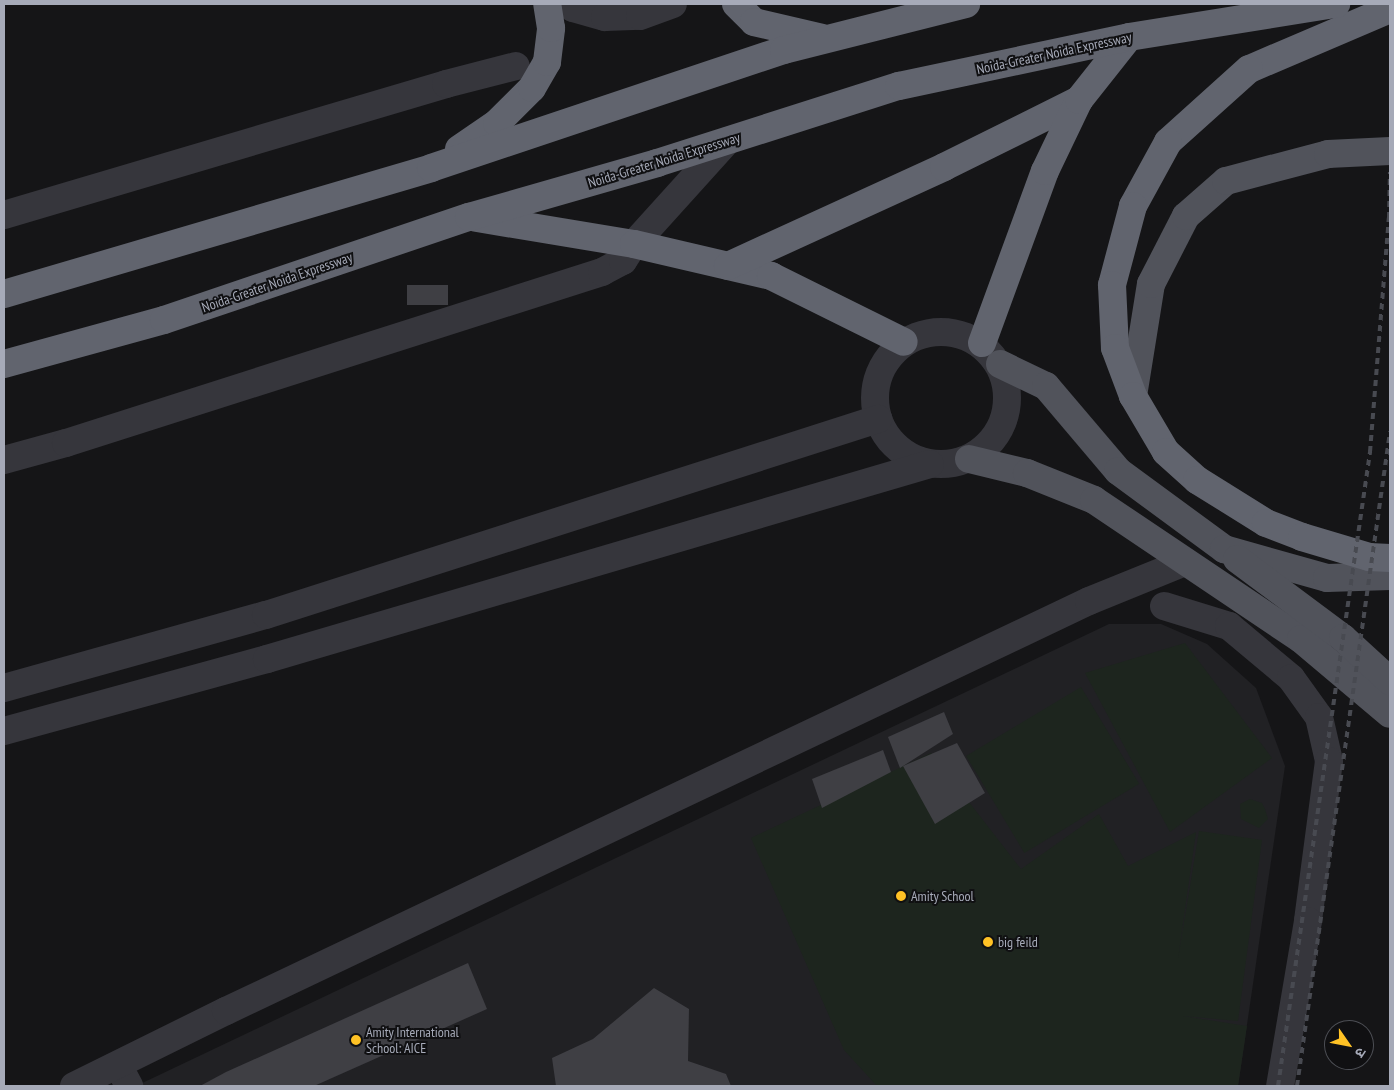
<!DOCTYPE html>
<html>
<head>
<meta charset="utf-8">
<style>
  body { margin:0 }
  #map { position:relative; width:1394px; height:1090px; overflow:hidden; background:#151517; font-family:"PT Sans Narrow","Noto Sans Devanagari",sans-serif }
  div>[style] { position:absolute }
  .built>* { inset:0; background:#212124 }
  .green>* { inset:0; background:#1d251e; transform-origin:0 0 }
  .building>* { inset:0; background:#3f3f44; transform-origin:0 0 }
  .minor>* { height:28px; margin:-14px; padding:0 14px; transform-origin:14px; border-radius:14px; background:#36363c }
  .minor>.ring { margin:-14px; padding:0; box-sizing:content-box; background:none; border:28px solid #36363c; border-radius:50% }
  .major>* { height:28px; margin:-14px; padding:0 14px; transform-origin:14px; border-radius:14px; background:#51535b }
  .highway>* { height:28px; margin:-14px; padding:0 14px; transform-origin:14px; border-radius:14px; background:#61646e }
  .rail>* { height:4px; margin-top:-2px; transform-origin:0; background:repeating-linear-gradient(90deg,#484a51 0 6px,transparent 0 11px) }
  .dots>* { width:14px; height:14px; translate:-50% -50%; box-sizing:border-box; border:2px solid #101012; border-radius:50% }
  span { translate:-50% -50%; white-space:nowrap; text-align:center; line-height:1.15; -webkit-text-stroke:4px #101012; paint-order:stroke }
  .street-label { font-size:14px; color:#a6aab8 }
  .poi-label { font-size:14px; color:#a6aab8 }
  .left { translate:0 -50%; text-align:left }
  .frame { position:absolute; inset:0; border:5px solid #a6aab8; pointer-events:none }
  .north { position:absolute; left:1324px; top:1020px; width:50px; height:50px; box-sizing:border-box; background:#101012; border:1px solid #4c4e54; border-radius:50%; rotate:123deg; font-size:14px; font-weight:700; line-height:20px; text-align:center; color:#a6aab8 }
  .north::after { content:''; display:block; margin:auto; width:18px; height:22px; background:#ffc225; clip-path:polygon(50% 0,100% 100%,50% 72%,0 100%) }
</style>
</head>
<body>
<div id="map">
  <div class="built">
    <i style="clip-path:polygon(1109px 624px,1161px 624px,1207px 644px,1256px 688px,1285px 766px,1238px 1086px,136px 1086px)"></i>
  </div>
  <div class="green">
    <i style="clip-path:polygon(1185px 643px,1272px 758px,1170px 832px,1085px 673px)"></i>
    <i style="left:1081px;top:687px;width:113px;height:134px;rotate:59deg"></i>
    <i style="clip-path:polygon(931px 753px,1021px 869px,1099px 814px,1128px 866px,1196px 832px,1178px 959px,1199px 831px,1262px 840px,1238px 1021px,1183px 1016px,1247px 1026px,1238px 1086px,877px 1086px,844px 1050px,751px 838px)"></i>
    <i style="clip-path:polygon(1250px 799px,1262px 803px,1265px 809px,1268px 819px,1259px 828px,1241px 819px,1240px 804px)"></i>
  </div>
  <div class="building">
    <i style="left:448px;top:285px;width:20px;height:41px;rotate:90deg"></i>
    <i style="clip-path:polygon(944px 712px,953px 734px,900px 768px,888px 737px)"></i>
    <i style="clip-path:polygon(957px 743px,985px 793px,935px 824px,903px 766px)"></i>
    <i style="clip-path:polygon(883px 750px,891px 772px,822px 808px,812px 779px)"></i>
    <i style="clip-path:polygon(468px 963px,487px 1009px,314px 1086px,200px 1086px,226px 1072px)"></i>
    <i style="clip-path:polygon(654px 988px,689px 1009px,688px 1061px,726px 1074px,731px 1086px,556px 1086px,552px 1058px,593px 1039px)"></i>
  </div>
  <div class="minor">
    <i style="left:566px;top:4px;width:8px;rotate:30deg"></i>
    <i style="left:573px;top:8px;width:33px;rotate:16deg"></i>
    <i style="left:605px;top:17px;width:35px;rotate:-2deg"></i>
    <i style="left:640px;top:16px;width:35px;rotate:-20deg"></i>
    <i style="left:4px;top:215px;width:461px;rotate:-16.5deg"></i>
    <i style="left:446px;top:84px;width:72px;rotate:-14.4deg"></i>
    <i class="ring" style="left:875px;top:332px;width:104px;height:104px"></i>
    <i style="left:4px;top:460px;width:64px;rotate:-15.3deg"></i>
    <i style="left:66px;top:443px;width:563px;rotate:-17.69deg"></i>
    <i style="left:602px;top:272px;width:24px;rotate:-28deg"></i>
    <i style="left:623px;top:261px;width:20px;rotate:-57deg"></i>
    <i style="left:634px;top:244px;width:139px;rotate:-47.9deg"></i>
    <i style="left:1164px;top:606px;width:68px;rotate:17.1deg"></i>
    <i style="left:1229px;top:626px;width:81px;rotate:40deg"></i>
    <i style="left:1291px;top:678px;width:48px;rotate:54.3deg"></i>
    <i style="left:1319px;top:717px;width:45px;rotate:77.2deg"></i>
    <i style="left:1329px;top:761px;width:161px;rotate:97.5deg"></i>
    <i style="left:1308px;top:921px;width:167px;rotate:99.6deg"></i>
    <i style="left:4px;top:688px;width:272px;rotate:-15.6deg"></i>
    <i style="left:266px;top:615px;width:643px;rotate:-17.76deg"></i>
    <i style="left:4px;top:731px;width:273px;rotate:-15.3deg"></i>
    <i style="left:267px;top:659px;width:691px;rotate:-16.39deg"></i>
    <i style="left:118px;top:1065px;width:24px;rotate:62deg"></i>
    <i style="left:74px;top:1086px;width:169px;rotate:-26.3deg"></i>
    <i style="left:226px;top:1011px;width:955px;rotate:-25.41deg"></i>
    <i style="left:1089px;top:601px;width:104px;rotate:-22.1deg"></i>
  </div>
  <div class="major">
    <i style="left:1000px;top:364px;width:51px;rotate:25.6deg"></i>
    <i style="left:1046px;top:386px;width:111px;rotate:49.7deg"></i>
    <i style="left:1118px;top:471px;width:132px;rotate:36.3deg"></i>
    <i style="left:1224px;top:549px;width:107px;rotate:15.7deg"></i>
    <i style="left:1327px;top:578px;width:63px;rotate:-1.8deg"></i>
    <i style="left:1133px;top:396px;width:113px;rotate:-80.9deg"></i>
    <i style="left:1151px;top:284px;width:76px;rotate:-62.8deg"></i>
    <i style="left:1186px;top:216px;width:53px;rotate:-41.2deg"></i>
    <i style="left:1226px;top:181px;width:106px;rotate:-14.8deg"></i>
    <i style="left:1328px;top:154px;width:62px;rotate:-2.8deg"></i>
    <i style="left:969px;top:459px;width:60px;rotate:13.6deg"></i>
    <i style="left:1027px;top:473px;width:72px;rotate:21.9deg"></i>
    <i style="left:1094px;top:500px;width:249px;rotate:33.9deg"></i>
    <i style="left:1301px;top:639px;width:116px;rotate:40.1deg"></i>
    <i style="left:1237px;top:559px;width:132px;rotate:36.7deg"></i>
    <i style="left:1343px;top:638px;width:64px;rotate:42.5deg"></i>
  </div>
  <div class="highway">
    <i style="left:736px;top:4px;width:25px;rotate:45deg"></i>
    <i style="left:754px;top:22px;width:70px;rotate:13.2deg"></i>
    <i style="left:1390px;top:9px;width:153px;rotate:156.9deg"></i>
    <i style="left:1249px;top:69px;width:109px;rotate:138deg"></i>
    <i style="left:1168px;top:142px;width:73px;rotate:118.7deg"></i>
    <i style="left:1133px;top:206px;width:82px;rotate:104.9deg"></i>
    <i style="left:1112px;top:285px;width:63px;rotate:87.3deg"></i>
    <i style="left:1115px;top:348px;width:51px;rotate:69.4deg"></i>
    <i style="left:1133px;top:396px;width:65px;rotate:59.5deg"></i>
    <i style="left:1166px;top:452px;width:42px;rotate:42.1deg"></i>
    <i style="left:1197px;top:480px;width:81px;rotate:31.9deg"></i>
    <i style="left:1266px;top:523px;width:39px;rotate:21deg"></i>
    <i style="left:1302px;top:537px;width:70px;rotate:16.6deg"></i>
    <i style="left:1369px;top:557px;width:21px;rotate:3deg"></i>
    <i style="left:459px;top:149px;width:46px;rotate:-34.4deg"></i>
    <i style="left:497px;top:123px;width:49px;rotate:-45deg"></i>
    <i style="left:532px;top:88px;width:30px;rotate:-60deg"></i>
    <i style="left:547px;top:62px;width:34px;rotate:-83deg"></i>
    <i style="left:551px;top:28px;width:24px;rotate:-99deg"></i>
    <i style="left:477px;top:218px;width:159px;rotate:9.4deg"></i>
    <i style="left:634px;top:244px;width:141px;rotate:13.1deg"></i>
    <i style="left:771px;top:276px;width:148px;rotate:26.4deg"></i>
    <i style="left:728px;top:266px;width:238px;rotate:-24.6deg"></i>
    <i style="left:944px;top:167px;width:151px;rotate:-26.4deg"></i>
    <i style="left:4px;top:294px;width:445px;rotate:-16.4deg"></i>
    <i style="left:431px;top:168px;width:372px;rotate:-18.5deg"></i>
    <i style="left:784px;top:50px;width:188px;rotate:-14.2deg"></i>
    <i style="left:982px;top:343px;width:183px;rotate:-69.9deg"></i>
    <i style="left:1045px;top:171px;width:79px;rotate:-64.4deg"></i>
    <i style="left:1079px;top:100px;width:80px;rotate:-51.6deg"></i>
    <i style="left:4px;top:364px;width:166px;rotate:-15.4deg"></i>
    <i style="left:164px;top:320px;width:322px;rotate:-18.7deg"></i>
    <i style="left:469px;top:217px;width:196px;rotate:-16deg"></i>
    <i style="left:657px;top:163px;width:254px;rotate:-17.7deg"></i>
    <i style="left:899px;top:86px;width:235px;rotate:-12deg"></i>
    <i style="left:1129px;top:37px;width:210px;rotate:-9.1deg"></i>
  </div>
  <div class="rail">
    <i style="left:1278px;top:1086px;width:641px;rotate:-81.74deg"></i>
    <i style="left:1370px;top:452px;width:235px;rotate:-85.4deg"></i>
    <i style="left:1389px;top:218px;width:46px;rotate:-88.8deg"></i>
    <i style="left:1297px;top:1086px;width:661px;rotate:-81.91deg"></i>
  </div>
  <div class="dots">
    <i style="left:901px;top:896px;background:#ffc225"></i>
    <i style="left:988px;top:942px;background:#ffc225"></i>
    <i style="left:356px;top:1040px;background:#ffc225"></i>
  </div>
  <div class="street-label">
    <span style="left:1054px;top:53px;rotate:-12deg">Noida-Greater Noida Expressway</span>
    <span style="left:664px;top:160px;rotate:-17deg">Noida-Greater Noida Expressway</span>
    <span style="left:277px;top:282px;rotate:-19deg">Noida-Greater Noida Expressway</span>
  </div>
  <div class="poi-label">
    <span class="left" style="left:911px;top:896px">Amity School</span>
    <span class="left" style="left:998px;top:942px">big feild</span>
    <span class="left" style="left:366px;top:1040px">Amity International<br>School: AICE</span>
  </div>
  <div class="frame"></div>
  <div class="north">उ</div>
</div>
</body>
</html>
